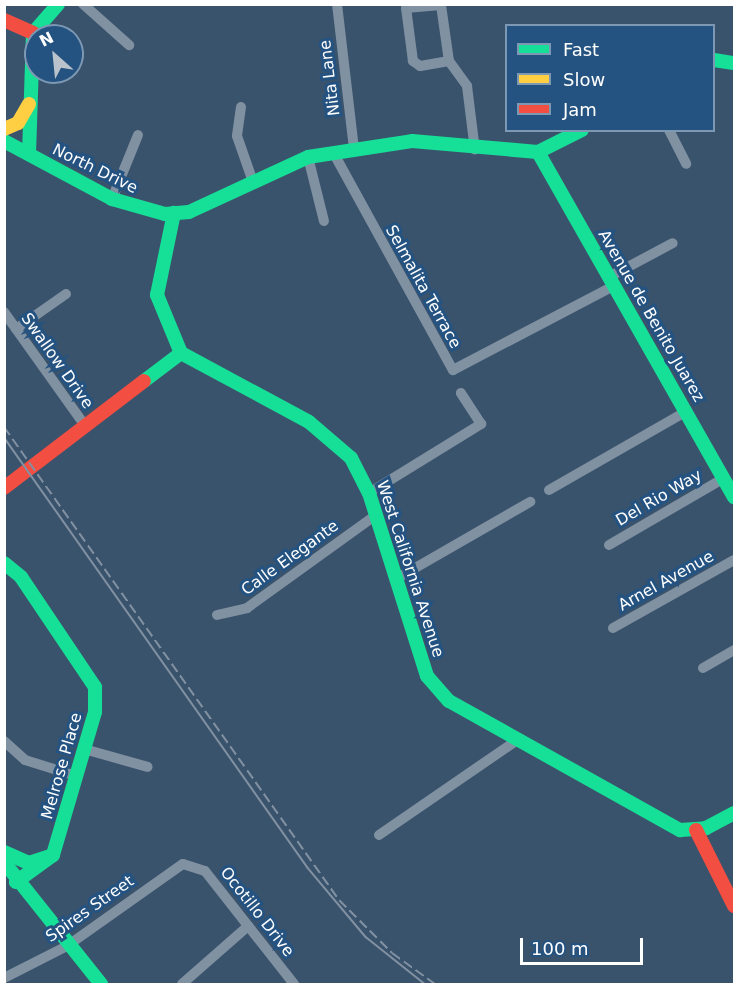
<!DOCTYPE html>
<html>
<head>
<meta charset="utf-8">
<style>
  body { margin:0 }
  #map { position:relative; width:739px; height:989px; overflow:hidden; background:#3a536c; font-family:"DejaVu Sans",sans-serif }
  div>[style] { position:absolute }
  .street>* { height:10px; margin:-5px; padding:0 5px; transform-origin:5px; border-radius:5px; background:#8091a2 }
  .fast>* { height:14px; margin:-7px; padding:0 7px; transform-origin:7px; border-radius:7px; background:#16e098 }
  .slow>* { height:14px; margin:-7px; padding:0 7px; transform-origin:7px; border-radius:7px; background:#ffcf43 }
  .jam>* { height:14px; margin:-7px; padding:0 7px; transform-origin:7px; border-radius:7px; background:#f24e42 }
  .tram>* { height:1.5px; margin:-0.75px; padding:0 0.75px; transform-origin:0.75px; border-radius:0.75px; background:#8191a2 }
  .rail>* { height:2px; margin-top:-1px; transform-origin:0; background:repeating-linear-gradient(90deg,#8191a2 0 10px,transparent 0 14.5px) }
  span { translate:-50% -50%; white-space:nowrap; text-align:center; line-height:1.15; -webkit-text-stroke:6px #255381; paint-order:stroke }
  .street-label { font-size:16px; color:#fff }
  .frame { position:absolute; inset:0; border:6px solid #fff; pointer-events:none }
  .legend { position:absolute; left:505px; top:24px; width:210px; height:108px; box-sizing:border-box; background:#255381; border:2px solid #7c98b3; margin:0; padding:8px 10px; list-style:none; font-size:18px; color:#fff }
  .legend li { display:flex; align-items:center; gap:12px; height:30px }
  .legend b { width:30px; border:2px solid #7c98b3 }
  .north { position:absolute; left:24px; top:24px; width:60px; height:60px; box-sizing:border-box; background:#255381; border:2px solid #7c98b3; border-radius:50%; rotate:333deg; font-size:16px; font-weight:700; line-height:24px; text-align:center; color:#fff }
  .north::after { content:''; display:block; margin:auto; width:21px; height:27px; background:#bac3cc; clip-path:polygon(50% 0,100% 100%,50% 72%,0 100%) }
  .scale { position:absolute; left:520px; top:938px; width:123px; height:27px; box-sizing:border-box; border:3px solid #fff; border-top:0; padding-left:8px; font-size:18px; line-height:21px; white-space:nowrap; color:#fff; -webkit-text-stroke:4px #255381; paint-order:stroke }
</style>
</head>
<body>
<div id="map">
  <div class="street">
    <i style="left:83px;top:4px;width:62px;rotate:41.7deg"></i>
    <i style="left:337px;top:4px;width:145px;rotate:83.3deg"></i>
    <i style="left:441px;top:5px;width:57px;rotate:81.9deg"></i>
    <i style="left:449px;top:61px;width:29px;rotate:170deg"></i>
    <i style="left:420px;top:66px;width:9px;rotate:-144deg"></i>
    <i style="left:413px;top:61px;width:53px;rotate:-97.5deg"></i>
    <i style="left:406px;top:8px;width:35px;rotate:-5deg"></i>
    <i style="left:449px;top:61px;width:31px;rotate:54deg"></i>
    <i style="left:467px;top:86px;width:64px;rotate:82.9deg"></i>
    <i style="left:241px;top:107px;width:29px;rotate:98deg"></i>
    <i style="left:237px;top:136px;width:46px;rotate:70.8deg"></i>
    <i style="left:669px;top:130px;width:38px;rotate:63deg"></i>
    <i style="left:333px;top:152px;width:249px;rotate:61.2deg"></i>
    <i style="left:453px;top:370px;width:182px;rotate:-27.6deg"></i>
    <i style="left:308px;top:157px;width:66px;rotate:76deg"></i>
    <i style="left:112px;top:199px;width:69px;rotate:-67.9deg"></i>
    <i style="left:609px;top:277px;width:72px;rotate:-28deg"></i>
    <i style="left:4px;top:312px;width:141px;rotate:54.5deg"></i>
    <i style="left:16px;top:329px;width:61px;rotate:-35deg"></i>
    <i style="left:549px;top:490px;width:159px;rotate:-29.8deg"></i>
    <i style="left:369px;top:493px;width:132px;rotate:-31.6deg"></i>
    <i style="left:481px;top:424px;width:37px;rotate:-123deg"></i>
    <i style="left:609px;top:545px;width:133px;rotate:-30.2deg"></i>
    <i style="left:396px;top:579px;width:155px;rotate:-29.9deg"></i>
    <i style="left:217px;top:615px;width:31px;rotate:-13deg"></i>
    <i style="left:247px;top:608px;width:159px;rotate:-35.8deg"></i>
    <i style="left:613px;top:628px;width:139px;rotate:-29.3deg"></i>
    <i style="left:703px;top:668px;width:36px;rotate:-30deg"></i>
    <i style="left:4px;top:741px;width:28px;rotate:42deg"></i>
    <i style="left:25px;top:760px;width:53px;rotate:17.4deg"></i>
    <i style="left:84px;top:749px;width:66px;rotate:15.7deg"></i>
    <i style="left:379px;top:835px;width:168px;rotate:-34.5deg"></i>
    <i style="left:4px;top:978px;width:71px;rotate:-26.9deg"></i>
    <i style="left:67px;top:946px;width:142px;rotate:-35.3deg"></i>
    <i style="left:183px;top:864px;width:23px;rotate:18deg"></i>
    <i style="left:205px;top:871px;width:144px;rotate:51.8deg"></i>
    <i style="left:182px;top:984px;width:88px;rotate:-41.3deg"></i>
  </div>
  <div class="fast">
    <i style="left:714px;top:60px;width:20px;rotate:9deg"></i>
    <i style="left:4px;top:141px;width:123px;rotate:28.2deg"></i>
    <i style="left:112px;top:199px;width:55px;rotate:15.8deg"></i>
    <i style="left:165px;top:214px;width:24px;rotate:-5deg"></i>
    <i style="left:189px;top:212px;width:131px;rotate:-24.8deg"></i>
    <i style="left:308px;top:157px;width:105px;rotate:-8.7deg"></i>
    <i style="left:412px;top:141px;width:126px;rotate:5deg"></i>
    <i style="left:538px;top:152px;width:49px;rotate:-26.6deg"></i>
    <i style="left:538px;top:152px;width:397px;rotate:60.4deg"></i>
    <i style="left:29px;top:154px;width:121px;rotate:-88.1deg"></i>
    <i style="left:33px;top:33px;width:38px;rotate:-49deg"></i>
    <i style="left:181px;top:353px;width:145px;rotate:28.3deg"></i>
    <i style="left:309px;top:422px;width:55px;rotate:40.6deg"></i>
    <i style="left:351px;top:458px;width:39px;rotate:63deg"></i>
    <i style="left:369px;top:493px;width:192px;rotate:72.4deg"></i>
    <i style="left:427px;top:676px;width:33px;rotate:49deg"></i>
    <i style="left:449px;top:701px;width:265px;rotate:29.2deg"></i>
    <i style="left:680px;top:830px;width:26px;rotate:-4deg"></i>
    <i style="left:706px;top:828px;width:32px;rotate:-28deg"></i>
    <i style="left:144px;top:381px;width:46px;rotate:-37.1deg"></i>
    <i style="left:181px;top:353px;width:63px;rotate:-112.5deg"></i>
    <i style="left:157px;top:295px;width:84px;rotate:-78.3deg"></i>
    <i style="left:4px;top:563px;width:22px;rotate:39deg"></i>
    <i style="left:21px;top:577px;width:133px;rotate:56.1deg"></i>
    <i style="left:95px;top:687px;width:25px;rotate:90deg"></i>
    <i style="left:95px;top:712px;width:149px;rotate:106.4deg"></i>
    <i style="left:53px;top:855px;width:46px;rotate:143.9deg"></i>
    <i style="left:4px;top:852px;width:27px;rotate:24deg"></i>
    <i style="left:29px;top:863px;width:25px;rotate:-18deg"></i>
    <i style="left:4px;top:862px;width:156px;rotate:51.5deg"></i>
  </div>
  <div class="slow">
    <i style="left:4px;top:129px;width:15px;rotate:-23deg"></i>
    <i style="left:18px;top:123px;width:22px;rotate:-60deg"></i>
  </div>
  <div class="jam">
    <i style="left:4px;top:20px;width:32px;rotate:24deg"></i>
    <i style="left:4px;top:488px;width:176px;rotate:-37.4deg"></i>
    <i style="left:696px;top:830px;width:85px;rotate:63.4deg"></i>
  </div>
  <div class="tram">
    <i style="left:4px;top:437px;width:527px;rotate:54.8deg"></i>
    <i style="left:308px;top:868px;width:90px;rotate:50deg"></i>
    <i style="left:366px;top:937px;width:75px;rotate:38.5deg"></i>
  </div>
  <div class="rail">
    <i style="left:4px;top:427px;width:580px;rotate:54.69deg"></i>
    <i style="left:339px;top:900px;width:75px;rotate:45deg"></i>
    <i style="left:392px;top:953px;width:53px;rotate:35.8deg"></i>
  </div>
  <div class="street-label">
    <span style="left:330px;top:78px;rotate:-97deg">Nita Lane</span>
    <span style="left:95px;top:169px;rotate:26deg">North Drive</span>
    <span style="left:423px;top:287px;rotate:61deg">Selmalita Terrace</span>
    <span style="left:651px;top:316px;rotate:60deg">Avenue de Benito Juarez</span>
    <span style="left:57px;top:361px;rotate:55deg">Swallow Drive</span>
    <span style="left:659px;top:498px;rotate:-30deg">Del Rio Way</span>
    <span style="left:290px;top:558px;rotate:-36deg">Calle Elegante</span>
    <span style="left:410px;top:569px;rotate:72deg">West California Avenue</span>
    <span style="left:666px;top:581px;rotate:-29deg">Arnel Avenue</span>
    <span style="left:62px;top:766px;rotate:-74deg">Melrose Place</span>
    <span style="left:90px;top:909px;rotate:-35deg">Spires Street</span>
    <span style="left:257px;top:912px;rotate:52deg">Ocotillo Drive</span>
  </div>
  <div class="frame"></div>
  <ul class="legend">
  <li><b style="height:8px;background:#16e098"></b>Fast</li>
  <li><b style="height:8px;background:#ffcf43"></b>Slow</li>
  <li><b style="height:8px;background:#f24e42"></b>Jam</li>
  </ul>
  <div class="north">N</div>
  <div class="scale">100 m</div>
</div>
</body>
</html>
